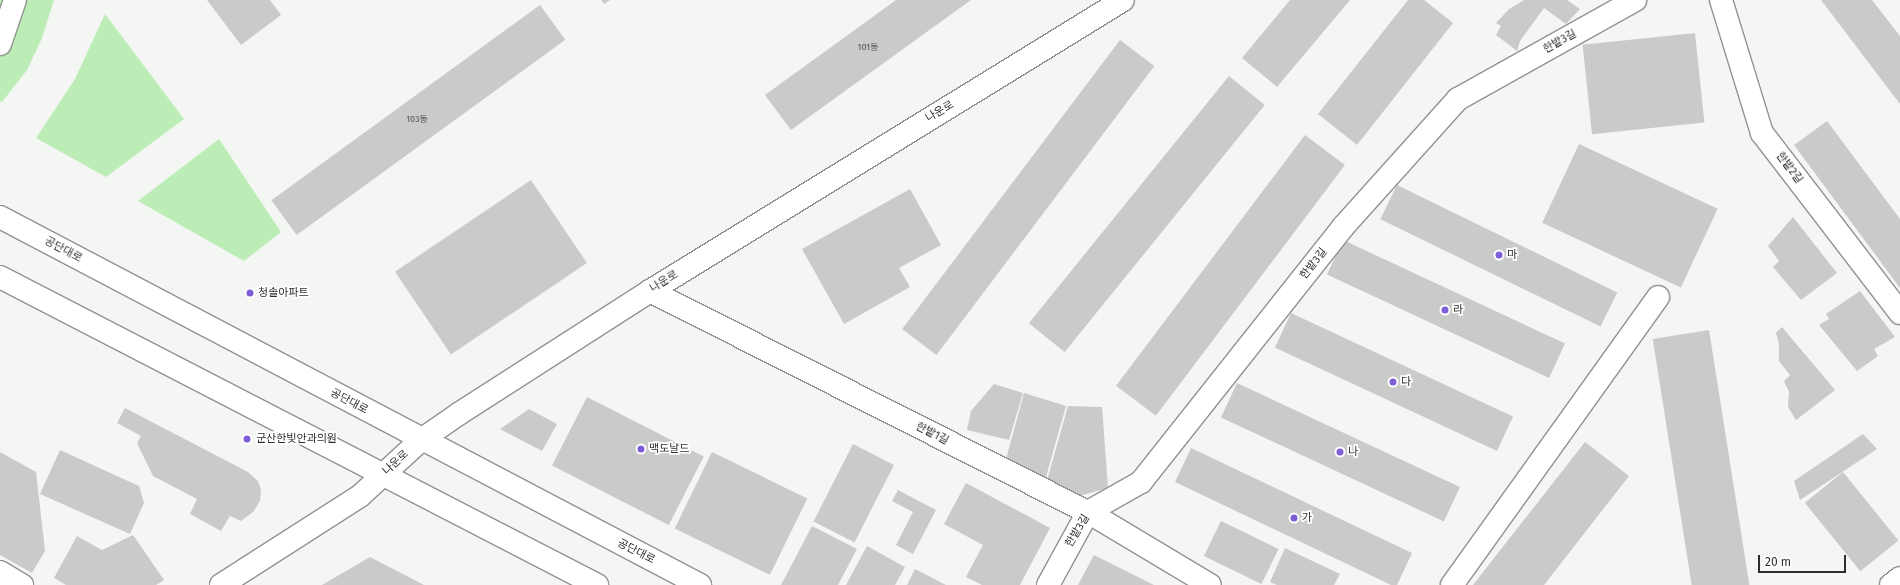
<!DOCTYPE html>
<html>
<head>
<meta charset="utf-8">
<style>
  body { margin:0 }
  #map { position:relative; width:1900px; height:585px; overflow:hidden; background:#f3f6f2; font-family:"Fira Sans","Noto Sans KR",sans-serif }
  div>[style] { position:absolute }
  .green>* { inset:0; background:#bdedb7 }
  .building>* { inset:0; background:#c8cbc8; transform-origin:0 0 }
  .roads { filter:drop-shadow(1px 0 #909390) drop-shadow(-1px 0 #909390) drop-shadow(0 1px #909390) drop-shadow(0 -1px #909390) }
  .minor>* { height:22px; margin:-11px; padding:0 11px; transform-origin:11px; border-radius:11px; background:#fff }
  .dots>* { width:11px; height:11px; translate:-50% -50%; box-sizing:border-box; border:2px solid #fff; border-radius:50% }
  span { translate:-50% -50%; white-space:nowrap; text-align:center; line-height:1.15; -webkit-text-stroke:3.5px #fff; paint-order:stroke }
  .number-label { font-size:9px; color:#545553 }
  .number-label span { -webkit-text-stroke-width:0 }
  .street-label { font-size:11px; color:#2d2e2c }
  .poi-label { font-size:11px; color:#2d2e2c }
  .left { translate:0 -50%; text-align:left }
  .scale { position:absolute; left:1758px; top:555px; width:88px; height:18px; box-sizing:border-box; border:2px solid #2d2e2c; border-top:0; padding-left:5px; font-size:12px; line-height:14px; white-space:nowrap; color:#2d2e2c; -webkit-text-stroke:3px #fff; paint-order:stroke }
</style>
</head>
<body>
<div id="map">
  <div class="green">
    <i style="clip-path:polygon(0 0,54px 0,42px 38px,27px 70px,2px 102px,0 101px)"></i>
    <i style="clip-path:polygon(105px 14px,184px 119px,106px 177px,36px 138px,75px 79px)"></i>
    <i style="clip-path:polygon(219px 139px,281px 232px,244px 261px,138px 201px)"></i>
  </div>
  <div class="building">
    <i style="clip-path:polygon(207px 0,270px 0,281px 15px,241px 45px)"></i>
    <i style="clip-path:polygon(601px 0,610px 0,604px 4px)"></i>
    <i style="clip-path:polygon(896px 0,971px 0,791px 130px,765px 95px)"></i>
    <i style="clip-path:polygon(1290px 0,1350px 0,1277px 87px,1242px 58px)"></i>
    <i style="clip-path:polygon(1408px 0,1424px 0,1453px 23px,1357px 145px,1318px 114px)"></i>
    <i style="clip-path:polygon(1524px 0,1567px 0,1580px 9px,1566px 24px,1544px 8px,1520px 41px,1517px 51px,1496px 35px,1501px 26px,1496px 23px,1509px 9px)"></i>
    <i style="clip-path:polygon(1821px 0,1872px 0,1900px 36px,1900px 104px)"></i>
    <i style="left:540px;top:5px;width:43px;height:332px;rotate:54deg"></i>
    <i style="left:1695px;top:33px;width:90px;height:113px;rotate:84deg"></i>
    <i style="left:1120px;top:40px;width:43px;height:362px;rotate:37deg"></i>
    <i style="left:1229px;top:76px;width:46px;height:318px;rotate:39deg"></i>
    <i style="clip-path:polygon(1827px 121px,1900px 219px,1900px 288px,1794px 145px)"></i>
    <i style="left:1305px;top:135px;width:50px;height:314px;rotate:37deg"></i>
    <i style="left:1579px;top:144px;width:153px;height:87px;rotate:25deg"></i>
    <i style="left:531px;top:180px;width:100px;height:164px;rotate:56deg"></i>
    <i style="left:1397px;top:185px;width:245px;height:38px;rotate:26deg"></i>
    <i style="clip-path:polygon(910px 189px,941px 245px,899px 268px,910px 287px,844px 324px,802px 249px)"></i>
    <i style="clip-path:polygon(1793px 217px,1837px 273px,1801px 300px,1773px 267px,1779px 261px,1768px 246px)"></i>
    <i style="left:1343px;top:240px;width:245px;height:38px;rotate:25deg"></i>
    <i style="clip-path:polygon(1860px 291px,1895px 337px,1874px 349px,1878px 356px,1857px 371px,1819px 325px,1829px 319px,1826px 314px)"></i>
    <i style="left:1291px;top:313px;width:245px;height:38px;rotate:25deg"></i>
    <i style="clip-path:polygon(1782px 327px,1835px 390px,1796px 420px,1788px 407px,1789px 392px,1784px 381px,1790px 375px,1779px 361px,1779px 344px,1776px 333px)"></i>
    <i style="left:1709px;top:330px;width:258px;height:57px;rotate:81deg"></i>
    <i style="left:1237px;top:383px;width:246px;height:38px;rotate:25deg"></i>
    <i style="clip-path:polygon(994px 384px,1023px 393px,1009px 440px,967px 430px,971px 411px)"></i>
    <i style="clip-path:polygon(1024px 393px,1066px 406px,1044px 484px,1005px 463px)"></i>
    <i style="left:587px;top:397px;width:131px;height:77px;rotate:27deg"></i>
    <i style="clip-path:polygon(1068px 406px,1102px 407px,1108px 488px,1079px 496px,1046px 484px)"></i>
    <i style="clip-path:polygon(125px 408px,248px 472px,258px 481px,261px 490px,260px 501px,253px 512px,241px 521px,230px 516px,221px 531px,190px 514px,197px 499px,153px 476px,137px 443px,141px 436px,117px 423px)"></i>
    <i style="clip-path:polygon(529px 409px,557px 424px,542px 451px,500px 429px)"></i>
    <i style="clip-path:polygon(1863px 434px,1877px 449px,1800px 500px,1794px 481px)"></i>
    <i style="clip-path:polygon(1585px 442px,1629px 476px,1544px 585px,1473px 585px)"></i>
    <i style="left:853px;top:444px;width:46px;height:87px;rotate:27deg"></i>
    <i style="clip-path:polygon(1191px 448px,1412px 553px,1397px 585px,1391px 585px,1175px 482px)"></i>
    <i style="clip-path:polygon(60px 450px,139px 486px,144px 503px,130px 534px,40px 494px)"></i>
    <i style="clip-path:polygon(0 452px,36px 472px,45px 551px,32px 573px,0 555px)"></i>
    <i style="left:712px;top:452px;width:106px;height:85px;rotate:26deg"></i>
    <i style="left:1843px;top:472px;width:88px;height:49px;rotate:51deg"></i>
    <i style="clip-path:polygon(966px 483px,1050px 528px,1020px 585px,982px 585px,966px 577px,983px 545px,944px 524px)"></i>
    <i style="clip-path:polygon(898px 490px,936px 510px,913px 554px,896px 545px,913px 512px,892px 501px)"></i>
    <i style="left:1221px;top:521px;width:64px;height:39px;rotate:26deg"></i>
    <i style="clip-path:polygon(812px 526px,857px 549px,838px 585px,781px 585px)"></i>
    <i style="clip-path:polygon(133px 535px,164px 580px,156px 585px,66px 585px,54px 578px,77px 536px,102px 550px)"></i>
    <i style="clip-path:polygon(867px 546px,905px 567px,895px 585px,846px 585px)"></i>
    <i style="clip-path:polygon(1285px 548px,1340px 574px,1334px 585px,1277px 585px,1270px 582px)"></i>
    <i style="clip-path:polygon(1094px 555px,1154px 585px,1078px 585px)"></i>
    <i style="clip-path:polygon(370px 557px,424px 585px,322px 585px)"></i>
    <i style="clip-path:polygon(915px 569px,946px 585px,907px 585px)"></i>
  </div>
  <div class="roads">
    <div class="minor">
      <i style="left:1721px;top:0;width:139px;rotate:72.9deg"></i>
      <i style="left:1762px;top:133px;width:227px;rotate:52.5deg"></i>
      <i style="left:0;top:44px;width:46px;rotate:-71.2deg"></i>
      <i style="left:0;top:217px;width:791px;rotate:27.73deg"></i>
      <i style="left:0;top:277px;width:672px;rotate:27.29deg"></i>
      <i style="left:650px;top:291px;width:491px;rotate:26.8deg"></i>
      <i style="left:1088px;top:512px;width:142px;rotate:30.9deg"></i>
      <i style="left:0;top:572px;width:26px;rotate:31deg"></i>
      <i style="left:221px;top:585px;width:165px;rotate:-32.6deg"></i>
      <i style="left:360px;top:496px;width:83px;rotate:-42.6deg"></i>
      <i style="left:421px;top:440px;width:47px;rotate:-34.7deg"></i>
      <i style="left:460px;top:413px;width:226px;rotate:-32.7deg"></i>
      <i style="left:650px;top:291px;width:555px;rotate:-31.6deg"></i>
      <i style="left:1048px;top:585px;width:83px;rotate:-61.3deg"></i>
      <i style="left:1088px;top:512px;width:61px;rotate:-29.5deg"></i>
      <i style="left:1141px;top:482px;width:325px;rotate:-51.6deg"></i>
      <i style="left:1343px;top:227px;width:172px;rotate:-48.1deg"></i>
      <i style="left:1458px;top:99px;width:203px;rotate:-29.2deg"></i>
      <i style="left:1452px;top:585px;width:354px;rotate:-54.4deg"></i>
      <i style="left:1891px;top:585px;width:11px;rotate:-38deg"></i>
    </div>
  </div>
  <div class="dots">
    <i style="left:1499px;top:255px;background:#7e5dd8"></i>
    <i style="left:250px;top:293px;background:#7e5dd8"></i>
    <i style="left:1445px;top:310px;background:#7e5dd8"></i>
    <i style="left:1393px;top:382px;background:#7e5dd8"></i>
    <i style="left:247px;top:439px;background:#7e5dd8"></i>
    <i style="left:641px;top:449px;background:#7e5dd8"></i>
    <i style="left:1340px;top:452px;background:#7e5dd8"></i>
    <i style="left:1294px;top:518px;background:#7e5dd8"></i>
  </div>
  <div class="number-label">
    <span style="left:868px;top:47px">101동</span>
    <span style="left:417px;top:119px">103동</span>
  </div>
  <div class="street-label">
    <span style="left:1560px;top:42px;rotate:-29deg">한밭3길</span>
    <span style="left:940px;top:112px;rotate:-31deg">나운로</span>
    <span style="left:1789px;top:168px;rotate:53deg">한밭2길</span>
    <span style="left:63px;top:250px;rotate:28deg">공단대로</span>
    <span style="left:1314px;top:264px;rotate:-52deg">한밭3길</span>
    <span style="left:664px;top:282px;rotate:-32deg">나운로</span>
    <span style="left:349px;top:402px;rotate:28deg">공단대로</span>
    <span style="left:932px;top:434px;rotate:27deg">한밭1길</span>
    <span style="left:396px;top:463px;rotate:-43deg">나운로</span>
    <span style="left:1078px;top:531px;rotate:-59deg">한밭3길</span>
    <span style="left:636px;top:552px;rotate:27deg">공단대로</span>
  </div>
  <div class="poi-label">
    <span class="left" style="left:1507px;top:255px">마</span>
    <span class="left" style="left:258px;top:293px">청솔아파트</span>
    <span class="left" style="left:1453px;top:310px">라</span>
    <span class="left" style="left:1401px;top:382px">다</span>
    <span class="left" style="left:256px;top:439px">군산한빛안과의원</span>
    <span class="left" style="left:649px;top:449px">맥도날드</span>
    <span class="left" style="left:1348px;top:452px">나</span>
    <span class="left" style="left:1302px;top:518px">가</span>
  </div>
  <div class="scale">20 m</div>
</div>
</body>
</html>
